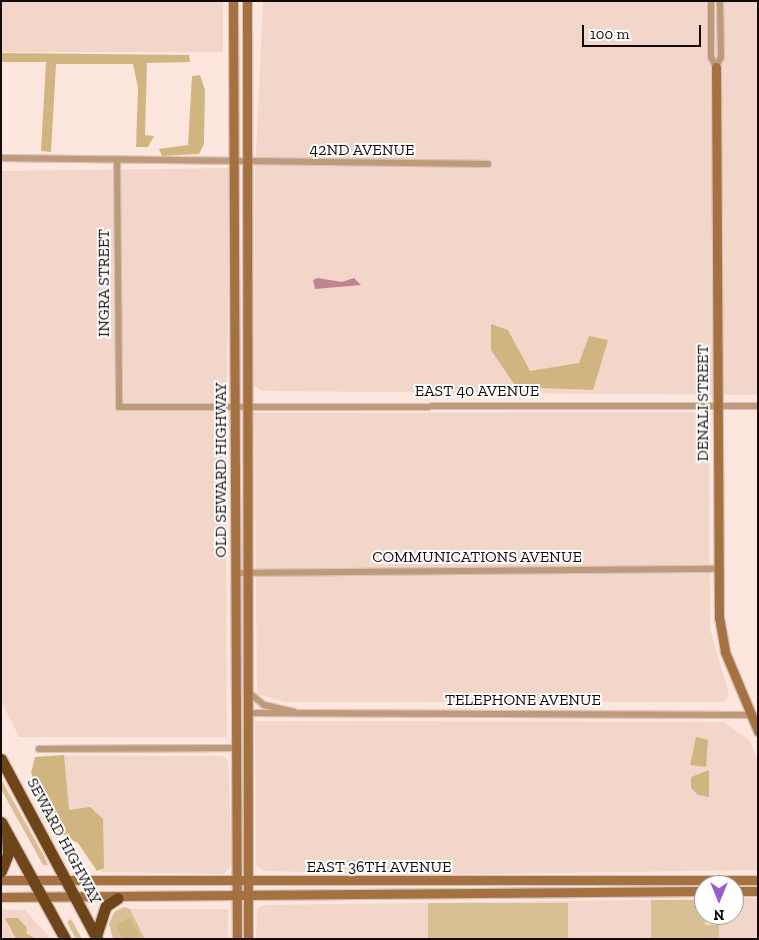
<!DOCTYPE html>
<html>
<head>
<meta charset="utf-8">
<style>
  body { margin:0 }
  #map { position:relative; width:759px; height:940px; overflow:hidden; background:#fde6dd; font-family:"Zilla Slab",serif }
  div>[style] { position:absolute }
  .built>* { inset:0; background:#f2d6ca; transform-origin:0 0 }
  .green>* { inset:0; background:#d8c094; transform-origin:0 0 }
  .forest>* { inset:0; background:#d1b581 }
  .water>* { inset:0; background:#c08492 }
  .roads { filter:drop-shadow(1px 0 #d8c3bb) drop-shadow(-1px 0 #d8c3bb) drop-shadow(0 1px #d8c3bb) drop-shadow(0 -1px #d8c3bb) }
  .street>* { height:6px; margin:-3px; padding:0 3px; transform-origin:3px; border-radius:3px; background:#be9a7a }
  .secondary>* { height:9px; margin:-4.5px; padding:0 4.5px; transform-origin:4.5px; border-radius:4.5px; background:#a57140 }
  .highway>* { height:11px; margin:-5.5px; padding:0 5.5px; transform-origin:5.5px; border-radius:5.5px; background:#6e4419 }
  span { translate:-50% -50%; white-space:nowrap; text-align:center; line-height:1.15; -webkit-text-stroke:4px #fff; paint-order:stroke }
  .street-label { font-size:16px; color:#140b08 }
  .frame { position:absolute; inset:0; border:2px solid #140b08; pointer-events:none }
  .north { position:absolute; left:694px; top:875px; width:50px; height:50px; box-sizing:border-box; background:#fff; border:1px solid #a19d9c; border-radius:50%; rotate:180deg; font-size:14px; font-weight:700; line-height:20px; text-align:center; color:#140b08 }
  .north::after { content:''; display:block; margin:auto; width:18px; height:22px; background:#975bd2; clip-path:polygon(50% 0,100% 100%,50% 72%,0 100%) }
  .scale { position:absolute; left:582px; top:25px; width:119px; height:22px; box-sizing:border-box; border:2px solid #140b08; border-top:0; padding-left:6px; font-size:15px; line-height:18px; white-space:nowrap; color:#140b08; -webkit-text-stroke:4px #fff; paint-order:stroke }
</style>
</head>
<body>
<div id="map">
  <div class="built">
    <i style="left:1px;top:1px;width:222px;height:51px"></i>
    <i style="clip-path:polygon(263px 1px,758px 1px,758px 395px,262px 391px,254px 385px,255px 175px)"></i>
    <i style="clip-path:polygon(231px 168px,226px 420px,227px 737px,19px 737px,1px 701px,1px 171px)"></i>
    <i style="clip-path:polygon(709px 412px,710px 629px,729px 694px,724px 702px,285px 702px,257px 694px,254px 413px)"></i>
    <i style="clip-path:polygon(255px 721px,724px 722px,750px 741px,758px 761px,758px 870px,432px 875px,263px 871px,256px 865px)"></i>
    <i style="clip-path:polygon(53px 756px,224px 756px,228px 761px,232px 865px,224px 874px,102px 872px,66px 816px)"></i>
    <i style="clip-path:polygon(734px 898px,758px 898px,758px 939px,256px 939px,257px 909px,263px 905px,704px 899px,704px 915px,734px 915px)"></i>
    <i style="clip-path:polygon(1px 909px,25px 910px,51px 939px,1px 939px)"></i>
    <i style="clip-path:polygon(130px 909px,228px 909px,228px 939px,145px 939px)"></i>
  </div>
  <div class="green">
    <i style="clip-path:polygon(1px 779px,44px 856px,48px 865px,43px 865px,1px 789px)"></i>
    <i style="clip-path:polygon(651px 900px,704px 900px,705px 925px,719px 925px,719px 939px,651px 939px)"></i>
    <i style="left:428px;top:903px;width:140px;height:36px"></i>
    <i style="clip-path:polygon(124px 907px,130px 909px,145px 939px,141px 939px,130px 916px,115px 926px,122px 939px,113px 939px,109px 924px,114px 912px)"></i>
    <i style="clip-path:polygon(71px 919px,82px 939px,76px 939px,67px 922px)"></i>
  </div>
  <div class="forest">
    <i style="clip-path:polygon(1px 53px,189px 55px,190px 62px,147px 63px,145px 135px,154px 136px,148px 147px,136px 147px,138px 88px,133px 64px,56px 64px,51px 152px,41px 151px,46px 62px,1px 62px)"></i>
    <i style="clip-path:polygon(200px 75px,205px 90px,204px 144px,199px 154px,162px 156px,159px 149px,188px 145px,192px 76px)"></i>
    <i style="clip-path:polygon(491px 324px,508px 330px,530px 371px,579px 363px,589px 336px,608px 340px,593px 390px,516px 387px,491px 350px)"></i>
    <i style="clip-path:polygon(696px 737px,708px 740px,706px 767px,690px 765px)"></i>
    <i style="clip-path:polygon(64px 755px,69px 810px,90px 807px,103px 819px,104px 868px,97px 871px,78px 843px,59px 833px,31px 773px,35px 757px)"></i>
    <i style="clip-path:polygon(709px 770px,709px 797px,698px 795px,691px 788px,691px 777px)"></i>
    <i style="clip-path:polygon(130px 916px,141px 938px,141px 939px,122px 939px,115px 926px)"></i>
    <i style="clip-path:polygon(5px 918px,18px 918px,27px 928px,26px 933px,36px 939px,16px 939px)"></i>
  </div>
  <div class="water">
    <i style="clip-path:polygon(318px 278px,342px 282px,354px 278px,361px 285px,315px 289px,313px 280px)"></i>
  </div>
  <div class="roads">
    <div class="street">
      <i style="left:711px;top:1px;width:56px;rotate:90deg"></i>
      <i style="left:711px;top:57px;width:11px;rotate:63deg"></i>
      <i style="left:716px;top:67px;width:11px;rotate:-63deg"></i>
      <i style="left:721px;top:57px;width:56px;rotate:-91deg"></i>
      <i style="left:1px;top:158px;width:487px;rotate:0.7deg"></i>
      <i style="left:117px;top:159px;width:248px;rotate:89.5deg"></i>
      <i style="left:119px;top:407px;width:639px;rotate:-0.09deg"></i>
      <i style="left:236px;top:573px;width:482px;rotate:-0.5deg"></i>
      <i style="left:248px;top:692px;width:21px;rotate:39deg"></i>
      <i style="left:264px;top:705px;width:31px;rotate:13deg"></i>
      <i style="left:248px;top:713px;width:503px;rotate:0.23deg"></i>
      <i style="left:39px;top:749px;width:197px;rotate:-0.3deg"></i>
    </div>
    <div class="secondary">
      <i style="left:233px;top:1px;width:938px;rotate:89.76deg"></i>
      <i style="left:247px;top:1px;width:938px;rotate:89.94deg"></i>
      <i style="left:716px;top:67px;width:550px;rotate:89.69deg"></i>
      <i style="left:719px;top:617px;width:36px;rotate:80deg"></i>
      <i style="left:725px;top:652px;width:86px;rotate:67.3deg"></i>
      <i style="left:1px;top:880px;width:757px"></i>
      <i style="left:734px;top:891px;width:24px"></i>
      <i style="left:1px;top:897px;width:703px;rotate:-0.49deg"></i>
    </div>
    <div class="highway">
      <i style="left:1px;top:759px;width:204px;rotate:61.9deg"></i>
      <i style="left:1px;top:822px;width:133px;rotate:61.3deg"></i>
      <i style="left:1px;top:871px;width:18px;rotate:-68deg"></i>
      <i style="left:8px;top:854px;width:18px;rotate:-93deg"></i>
      <i style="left:96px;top:936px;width:32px;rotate:-72deg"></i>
      <i style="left:106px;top:906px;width:14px;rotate:-34deg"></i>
    </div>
  </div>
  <div class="street-label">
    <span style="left:362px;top:150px">42ND AVENUE</span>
    <span style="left:104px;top:283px;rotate:-90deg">INGRA STREET</span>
    <span style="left:477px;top:391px">EAST 40 AVENUE</span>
    <span style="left:703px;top:403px;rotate:-90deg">DENALI STREET</span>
    <span style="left:221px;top:470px;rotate:-90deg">OLD SEWARD HIGHWAY</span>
    <span style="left:477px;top:557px">COMMUNICATIONS AVENUE</span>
    <span style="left:523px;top:700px">TELEPHONE AVENUE</span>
    <span style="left:64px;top:841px;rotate:62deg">SEWARD HIGHWAY</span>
    <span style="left:379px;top:867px">EAST 36TH AVENUE</span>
  </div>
  <div class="frame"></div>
  <div class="north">N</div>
  <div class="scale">100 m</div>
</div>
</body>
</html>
